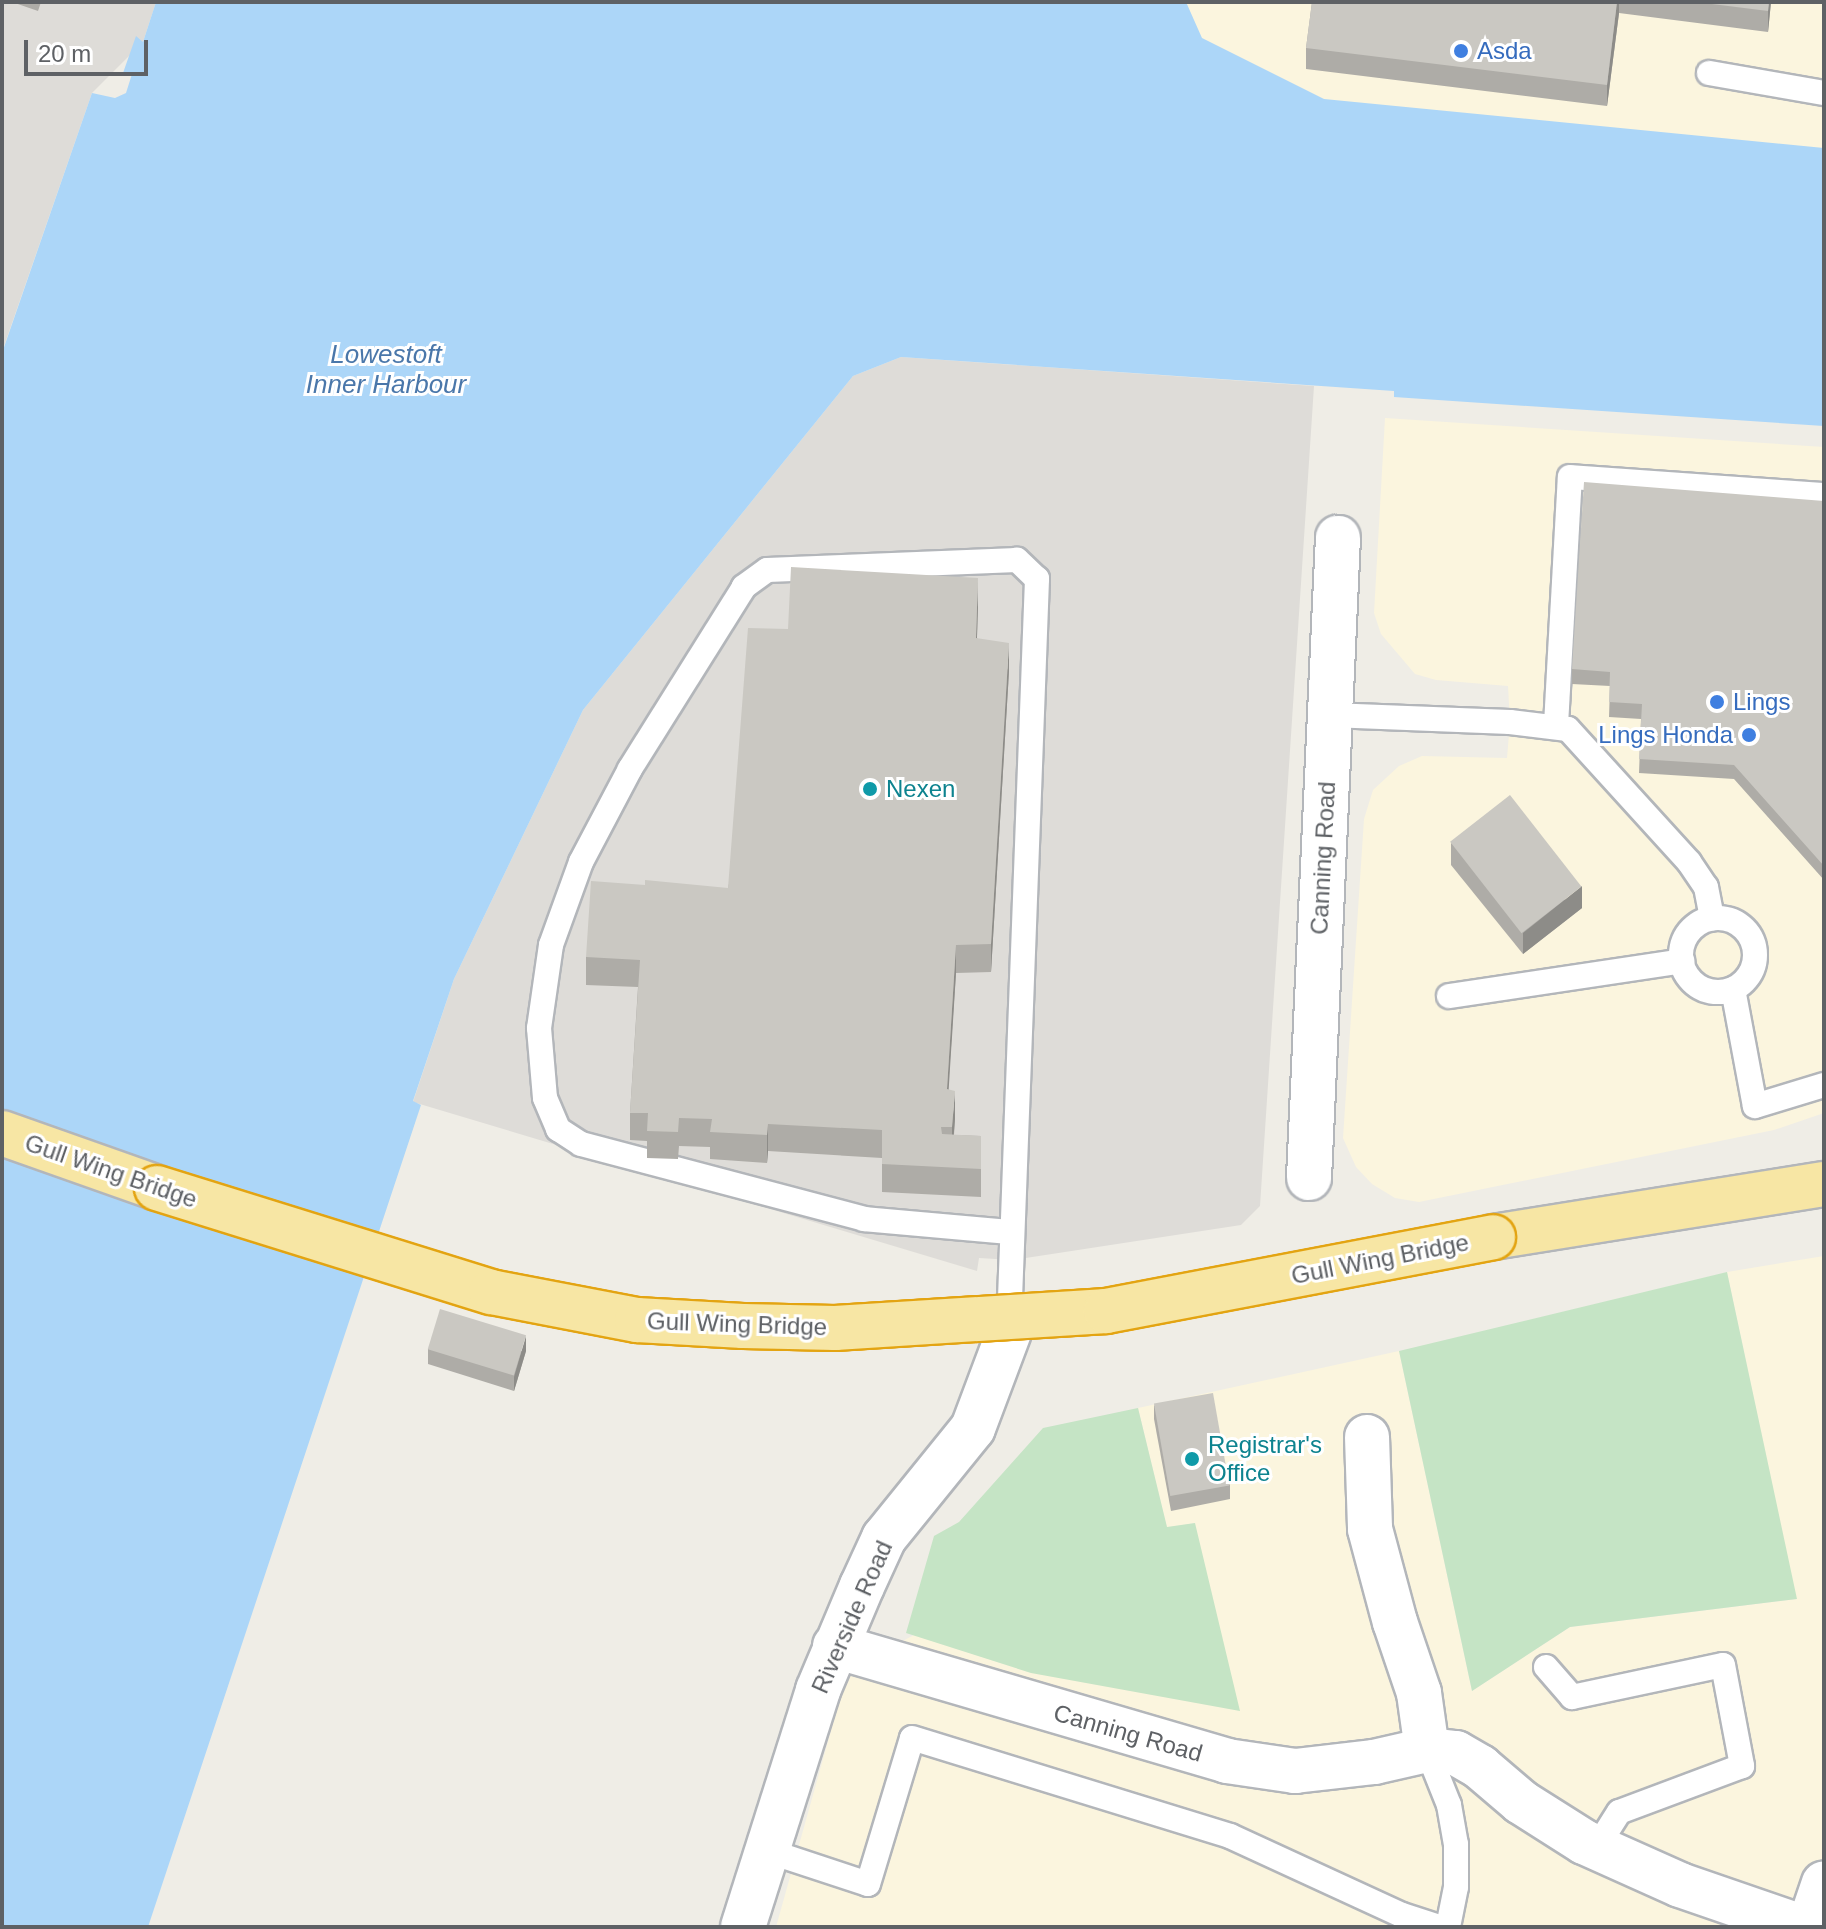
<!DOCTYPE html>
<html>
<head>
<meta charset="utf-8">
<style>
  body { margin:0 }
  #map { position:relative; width:1826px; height:1929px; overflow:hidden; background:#efede6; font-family:Arial,sans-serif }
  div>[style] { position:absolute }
  .commercial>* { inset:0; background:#fbf5de }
  .industrial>* { inset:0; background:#dedcd8 }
  .green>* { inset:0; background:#c5e4c5 }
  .water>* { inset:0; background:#acd6f8 }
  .roads { filter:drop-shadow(2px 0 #b3b6ba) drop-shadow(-2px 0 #b3b6ba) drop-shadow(0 2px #b3b6ba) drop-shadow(0 -2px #b3b6ba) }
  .service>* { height:24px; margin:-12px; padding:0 12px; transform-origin:12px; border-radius:12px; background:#fff }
  .service>.ring { margin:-12px; padding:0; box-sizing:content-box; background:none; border:24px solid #fff; border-radius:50% }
  .minor>* { height:44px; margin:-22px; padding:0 22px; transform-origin:22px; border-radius:22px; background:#fff }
  .trunk>* { height:44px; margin:-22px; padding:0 22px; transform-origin:22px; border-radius:22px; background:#f7e6a4 }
  .bridges { filter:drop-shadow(2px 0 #e3a412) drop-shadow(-2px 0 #e3a412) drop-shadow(0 2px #e3a412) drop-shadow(0 -2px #e3a412) }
  .trunk-bridge>* { height:44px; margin:-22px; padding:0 22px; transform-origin:22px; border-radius:22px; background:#f7e6a4 }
  .wall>* { inset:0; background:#aeaca7 }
  .shaded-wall>* { inset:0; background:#8d8c88 }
  .building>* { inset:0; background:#cac8c2; transform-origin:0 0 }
  .dots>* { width:22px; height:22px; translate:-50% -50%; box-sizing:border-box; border:4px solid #fff; border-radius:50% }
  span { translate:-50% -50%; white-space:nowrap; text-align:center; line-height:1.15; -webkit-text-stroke:6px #fff; paint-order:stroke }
  .shop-label { font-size:24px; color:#366cbe }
  .left { translate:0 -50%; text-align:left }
  .right { translate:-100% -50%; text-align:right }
  .culture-label { font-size:24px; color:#0d838f }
  .street-label { font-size:24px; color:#5e6165 }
  .water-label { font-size:26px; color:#4a77aa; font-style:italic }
  .frame { position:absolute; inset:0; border:4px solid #5e6165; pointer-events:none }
  .scale { position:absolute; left:24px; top:40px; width:124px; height:36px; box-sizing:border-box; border:4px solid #5e6165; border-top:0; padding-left:10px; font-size:24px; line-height:28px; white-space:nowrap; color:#5e6165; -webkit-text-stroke:6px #fff; paint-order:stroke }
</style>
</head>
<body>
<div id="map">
  <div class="commercial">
    <i style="clip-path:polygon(1186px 2px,1824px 2px,1824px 149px,1327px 102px,1201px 38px)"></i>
    <i style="clip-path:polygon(1385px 418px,1824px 447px,1824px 1113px,1774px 1130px,1419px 1202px,1395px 1198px,1372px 1184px,1356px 1167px,1343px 1138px,1364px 819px,1373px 790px,1399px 766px,1422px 756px,1507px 758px,1510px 722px,1508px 686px,1436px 680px,1415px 674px,1381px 634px,1374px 613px)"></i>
    <i style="clip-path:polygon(1824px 1256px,1824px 1927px,776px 1927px,848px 1670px,914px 1635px,1032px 1673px,1195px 1523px,1167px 1528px,1138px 1408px,1399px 1351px,1472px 1691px,1570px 1627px,1796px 1599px,1727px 1272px)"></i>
  </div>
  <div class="industrial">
    <i style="clip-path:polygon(2px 2px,156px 2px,143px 42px,92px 93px,2px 352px)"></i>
    <i style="clip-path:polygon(901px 357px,1314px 386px,1260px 1206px,1241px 1225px,1012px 1260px,979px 1258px,977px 1271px,413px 1102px,454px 979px,583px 710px,853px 376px)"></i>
  </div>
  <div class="green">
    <i style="clip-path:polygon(1727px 1272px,1797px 1599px,1570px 1627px,1472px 1691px,1399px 1351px)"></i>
    <i style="clip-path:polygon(1138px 1408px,1167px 1527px,1195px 1523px,1240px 1711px,1031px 1673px,906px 1633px,934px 1536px,959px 1522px,1043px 1428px)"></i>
  </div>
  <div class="water">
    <i style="clip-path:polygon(156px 2px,1186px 2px,1202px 38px,1324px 99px,1824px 148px,1824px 426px,1394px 397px,1394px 391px,901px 357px,853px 376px,583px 710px,454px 979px,413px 1101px,421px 1105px,148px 1927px,2px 1927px,2px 353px,92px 93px,115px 98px,126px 93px,132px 74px,123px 73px,136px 36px,143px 42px)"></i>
  </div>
  <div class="roads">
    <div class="service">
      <i style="left:1709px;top:73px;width:117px;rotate:9.9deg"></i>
      <i style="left:1330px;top:715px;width:180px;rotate:2.2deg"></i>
      <i style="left:1510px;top:722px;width:58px;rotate:6.9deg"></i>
      <i style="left:1568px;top:729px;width:180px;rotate:47.7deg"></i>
      <i style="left:1689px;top:862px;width:30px;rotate:56deg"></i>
      <i style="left:1706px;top:887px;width:32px;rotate:79deg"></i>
      <i style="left:1556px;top:725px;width:248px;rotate:-86.8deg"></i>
      <i style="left:1570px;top:477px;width:255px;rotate:4.1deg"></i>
      <i class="ring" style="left:1681px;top:918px;width:50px;height:50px"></i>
      <i style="left:1733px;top:989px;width:119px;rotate:79.4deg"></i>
      <i style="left:1755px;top:1106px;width:72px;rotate:-16.9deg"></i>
      <i style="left:1449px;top:996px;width:236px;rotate:-8.5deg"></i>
      <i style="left:1009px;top:1325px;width:747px;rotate:-87.85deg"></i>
      <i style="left:1037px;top:579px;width:28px;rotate:-136deg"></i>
      <i style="left:1017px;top:560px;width:250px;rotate:177.7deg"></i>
      <i style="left:767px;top:570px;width:29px;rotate:144deg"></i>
      <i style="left:744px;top:587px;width:215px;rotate:122.1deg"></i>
      <i style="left:630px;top:769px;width:105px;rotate:117.8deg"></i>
      <i style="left:581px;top:862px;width:88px;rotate:109.9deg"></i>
      <i style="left:551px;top:945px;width:84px;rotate:98.2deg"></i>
      <i style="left:539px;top:1028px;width:70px;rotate:85.1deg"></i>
      <i style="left:545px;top:1098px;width:34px;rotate:67deg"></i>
      <i style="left:558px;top:1129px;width:27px;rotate:33deg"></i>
      <i style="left:581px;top:1144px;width:293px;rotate:14.8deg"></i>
      <i style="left:864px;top:1219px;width:148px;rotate:5.1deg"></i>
      <i style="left:1546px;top:1667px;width:40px;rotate:49deg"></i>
      <i style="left:1572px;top:1697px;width:154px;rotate:-12deg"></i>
      <i style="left:1723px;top:1665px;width:103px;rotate:79.3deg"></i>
      <i style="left:1742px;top:1766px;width:131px;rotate:159.5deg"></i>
      <i style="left:1619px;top:1812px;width:41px;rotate:122.2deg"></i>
      <i style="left:1427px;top:1750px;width:59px;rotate:68.2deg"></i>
      <i style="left:1449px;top:1805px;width:40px;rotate:80deg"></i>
      <i style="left:1456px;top:1844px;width:43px;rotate:90deg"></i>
      <i style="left:1456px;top:1887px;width:41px;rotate:101.3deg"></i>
      <i style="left:768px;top:1851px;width:105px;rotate:18.3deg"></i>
      <i style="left:868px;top:1884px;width:152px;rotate:-73.2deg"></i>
      <i style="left:912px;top:1738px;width:333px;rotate:17.1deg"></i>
      <i style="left:1230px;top:1836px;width:189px;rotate:24.7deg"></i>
      <i style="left:1402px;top:1915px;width:38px;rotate:18deg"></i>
    </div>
    <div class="minor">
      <i style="left:1309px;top:1178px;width:641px;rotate:-87.41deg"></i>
      <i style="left:1367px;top:1437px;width:92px;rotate:88.1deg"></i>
      <i style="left:1370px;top:1529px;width:96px;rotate:75deg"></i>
      <i style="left:1395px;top:1622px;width:75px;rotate:71.3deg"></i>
      <i style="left:1419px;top:1693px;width:58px;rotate:82deg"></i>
      <i style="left:1427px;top:1750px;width:29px;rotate:6deg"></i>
      <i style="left:1456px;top:1753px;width:28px;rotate:30deg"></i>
      <i style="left:1480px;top:1767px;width:54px;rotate:40.5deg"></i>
      <i style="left:1521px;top:1802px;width:75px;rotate:32.4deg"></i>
      <i style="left:1584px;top:1842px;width:105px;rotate:24.1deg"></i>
      <i style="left:1680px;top:1885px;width:129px;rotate:19deg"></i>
      <i style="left:835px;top:1646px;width:409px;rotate:16.3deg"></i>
      <i style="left:1227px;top:1761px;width:69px;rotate:8.4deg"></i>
      <i style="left:1295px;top:1771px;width:80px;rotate:-6.5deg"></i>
      <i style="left:1374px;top:1762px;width:54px;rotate:-12.8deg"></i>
      <i style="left:743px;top:1927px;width:249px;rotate:-72.4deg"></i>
      <i style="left:818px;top:1690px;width:113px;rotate:-67.1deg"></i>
      <i style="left:862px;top:1586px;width:53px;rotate:-65.4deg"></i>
      <i style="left:884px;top:1538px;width:141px;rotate:-51deg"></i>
      <i style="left:973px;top:1428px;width:103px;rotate:-69.4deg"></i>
      <i style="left:1809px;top:1927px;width:46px;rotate:-71.2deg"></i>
    </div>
    <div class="trunk">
      <i style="left:2px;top:1133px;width:164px;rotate:19.5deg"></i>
      <i style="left:1493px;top:1237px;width:335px;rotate:-9.1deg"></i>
    </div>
  </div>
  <div class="bridges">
    <div class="trunk-bridge">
      <i style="left:157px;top:1188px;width:350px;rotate:17.3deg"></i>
      <i style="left:491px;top:1292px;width:149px;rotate:10.9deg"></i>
      <i style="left:637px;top:1320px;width:106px;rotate:3.2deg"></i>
      <i style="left:743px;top:1326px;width:92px;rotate:1.2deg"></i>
      <i style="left:835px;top:1328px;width:272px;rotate:-3.6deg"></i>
      <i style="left:1106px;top:1311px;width:394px;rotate:-10.8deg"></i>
    </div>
  </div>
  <div class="wall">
    <i style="clip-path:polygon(12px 2px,41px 2px,38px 11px)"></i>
    <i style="clip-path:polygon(1312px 2px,1771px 2px,1768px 32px,1619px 13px,1607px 106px,1306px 69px,1306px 48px)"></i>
    <i style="clip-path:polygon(1824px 501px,1824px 880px,1734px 779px,1639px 773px,1641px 719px,1609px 717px,1610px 686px,1572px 684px,1572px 669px)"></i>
    <i style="clip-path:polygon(978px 606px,977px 638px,1009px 671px,991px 972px,956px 973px,948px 1089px,955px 1119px,954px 1135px,981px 1136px,981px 1197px,882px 1192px,882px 1158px,768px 1151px,767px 1163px,710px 1159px,710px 1147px,679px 1146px,678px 1159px,647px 1158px,647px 1141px,630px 1140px,630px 1113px,638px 987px,586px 985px,586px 957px,728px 888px,788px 629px)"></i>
    <i style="clip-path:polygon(1451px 843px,1582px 908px,1523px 954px,1451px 865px)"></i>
    <i style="clip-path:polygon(1823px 1247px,1824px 1247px,1824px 1293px,1823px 1286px)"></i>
    <i style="clip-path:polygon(428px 1349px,526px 1351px,514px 1391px,428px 1364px)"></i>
    <i style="clip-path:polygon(1154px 1405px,1230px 1485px,1230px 1499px,1171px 1511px,1154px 1419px)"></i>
  </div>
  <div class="shaded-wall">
    <i style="clip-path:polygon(1617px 2px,1619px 2px,1619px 13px,1607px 106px,1607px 85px)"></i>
    <i style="clip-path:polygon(1769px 2px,1771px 2px,1768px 32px,1768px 11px)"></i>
    <i style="clip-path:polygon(978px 578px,978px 606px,976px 665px,976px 638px)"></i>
    <i style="clip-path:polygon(1009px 643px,1009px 671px,991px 972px,991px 944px)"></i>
    <i style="clip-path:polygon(1582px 886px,1582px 908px,1523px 954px,1523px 933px)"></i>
    <i style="clip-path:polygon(956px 945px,956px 973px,947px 1116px,947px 1089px)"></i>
    <i style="clip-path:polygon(955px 1091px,955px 1119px,952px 1155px,952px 1127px)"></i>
    <i style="clip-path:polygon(768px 1124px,768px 1151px,767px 1163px,767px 1135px)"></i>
    <i style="clip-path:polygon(526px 1336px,526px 1351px,514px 1391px,514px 1377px)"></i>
  </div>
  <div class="building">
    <i style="clip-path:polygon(1312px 2px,1617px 2px,1607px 85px,1306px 48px)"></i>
    <i style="clip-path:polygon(1696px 2px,1769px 2px,1768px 11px)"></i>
    <i style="clip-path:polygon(1584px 482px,1824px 501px,1824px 866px,1734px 765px,1639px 759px,1642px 704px,1609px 702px,1610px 672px,1572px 669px)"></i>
    <i style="clip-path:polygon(791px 567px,978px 578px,976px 638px,1009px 643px,991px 944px,956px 945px,947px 1089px,955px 1091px,952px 1127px,941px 1127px,942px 1134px,981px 1136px,981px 1169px,882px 1164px,882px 1130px,768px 1124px,767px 1135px,710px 1132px,712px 1119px,679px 1118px,678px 1132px,647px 1131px,648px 1113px,630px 1113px,640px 960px,586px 957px,591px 881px,645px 885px,645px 880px,728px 888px,748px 628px,788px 629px)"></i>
    <i style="left:1510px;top:795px;width:116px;height:76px;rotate:52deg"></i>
    <i style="left:440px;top:1309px;width:90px;height:42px;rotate:17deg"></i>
    <i style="left:1213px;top:1393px;width:94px;height:60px;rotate:80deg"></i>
  </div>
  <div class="dots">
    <i style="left:1461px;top:51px;background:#3f7fe0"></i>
    <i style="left:1717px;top:702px;background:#3f7fe0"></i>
    <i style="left:1749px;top:735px;background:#3f7fe0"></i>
    <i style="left:870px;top:789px;background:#0f9aa8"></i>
    <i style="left:1192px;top:1459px;background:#0f9aa8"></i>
  </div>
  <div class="shop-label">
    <span class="left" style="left:1477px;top:51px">Asda</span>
    <span class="left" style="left:1733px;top:702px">Lings</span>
    <span class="right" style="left:1733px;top:735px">Lings Honda</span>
  </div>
  <div class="culture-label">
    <span class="left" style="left:886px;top:789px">Nexen</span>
    <span class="left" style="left:1208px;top:1459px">Registrar's<br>Office</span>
  </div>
  <div class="street-label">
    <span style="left:1323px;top:858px;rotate:-87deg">Canning Road</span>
    <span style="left:111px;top:1171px;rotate:19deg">Gull Wing Bridge</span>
    <span style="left:1380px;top:1259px;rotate:-11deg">Gull Wing Bridge</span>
    <span style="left:737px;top:1324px;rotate:2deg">Gull Wing Bridge</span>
    <span style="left:852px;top:1617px;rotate:-66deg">Riverside Road</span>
    <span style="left:1128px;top:1733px;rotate:16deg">Canning Road</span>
  </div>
  <div class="water-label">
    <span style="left:386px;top:370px">Lowestoft<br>Inner Harbour</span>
  </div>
  <div class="frame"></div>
  <div class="scale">20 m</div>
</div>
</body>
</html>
